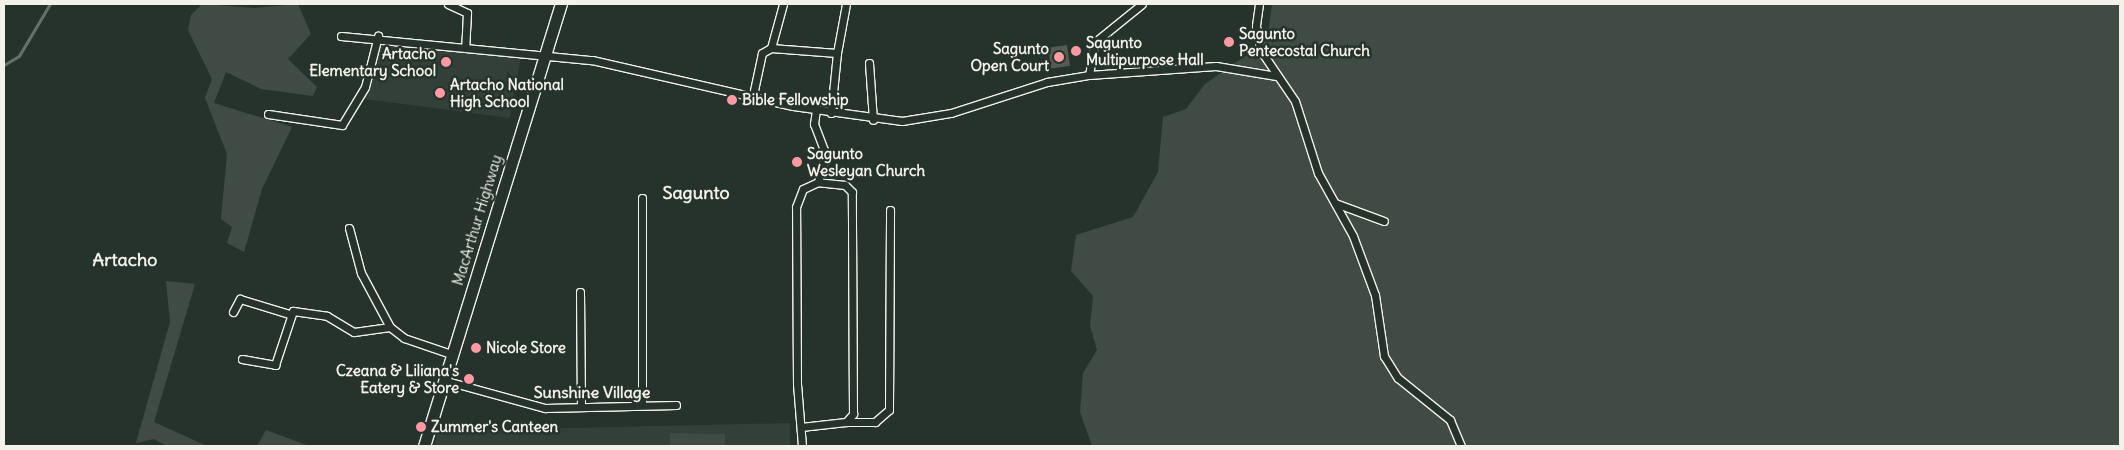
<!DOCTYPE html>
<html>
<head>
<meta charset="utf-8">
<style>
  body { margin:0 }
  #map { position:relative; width:2124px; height:450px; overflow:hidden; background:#26332d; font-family:Delius,sans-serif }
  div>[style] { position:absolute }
  .built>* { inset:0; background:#333f39 }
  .green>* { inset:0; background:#414b45; transform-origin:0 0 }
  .stream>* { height:2.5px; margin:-1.25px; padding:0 1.25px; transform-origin:1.25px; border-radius:1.25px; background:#676f68 }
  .building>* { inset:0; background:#525c55; transform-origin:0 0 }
  .roads { filter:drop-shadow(1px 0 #f4f1e8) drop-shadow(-1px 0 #f4f1e8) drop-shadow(0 1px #f4f1e8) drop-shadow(0 -1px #f4f1e8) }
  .minor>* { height:7px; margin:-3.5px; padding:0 3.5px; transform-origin:3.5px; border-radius:3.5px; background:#26332d }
  .trunk>* { height:11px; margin:-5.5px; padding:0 5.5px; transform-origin:5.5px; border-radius:5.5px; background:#26332d }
  .dots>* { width:14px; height:14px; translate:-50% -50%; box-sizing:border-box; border:2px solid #26332d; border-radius:50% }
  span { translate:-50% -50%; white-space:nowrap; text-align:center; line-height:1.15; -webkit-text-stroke:5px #26332d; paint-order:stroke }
  .poi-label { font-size:15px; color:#f4f1e8; font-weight:700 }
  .left { translate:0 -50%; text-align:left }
  .right { translate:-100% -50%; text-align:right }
  .street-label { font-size:15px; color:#f4f1e8 }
  .neighbourhood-label { font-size:16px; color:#f4f1e8; font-weight:700 }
  .quarter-label { font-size:18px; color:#f4f1e8; font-weight:700 }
  .frame { position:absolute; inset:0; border:5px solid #f4f1e8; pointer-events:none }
</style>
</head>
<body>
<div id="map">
  <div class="built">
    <i style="clip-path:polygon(384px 41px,521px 57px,510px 118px,364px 99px,378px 44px)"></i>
    <i style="clip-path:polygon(790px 423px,790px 446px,434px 446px,438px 431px)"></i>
  </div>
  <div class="green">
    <i style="clip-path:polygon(202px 4px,255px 8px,298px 4px,311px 34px,288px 59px,317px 87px,313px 96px,261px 89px,226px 72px,214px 103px,292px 127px,262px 189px,244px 252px,227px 243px,232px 227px,221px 219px,227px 154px,205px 98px,212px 79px,188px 30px,191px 15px)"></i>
    <i style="clip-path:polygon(1272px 4px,2120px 4px,2120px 446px,1092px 446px,1080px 412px,1083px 373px,1097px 350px,1090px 326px,1093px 296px,1071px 271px,1076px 235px,1133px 217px,1158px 172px,1163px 117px,1186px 109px,1205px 84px,1267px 41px)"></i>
    <i style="clip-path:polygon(166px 281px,195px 284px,154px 422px,207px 446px,167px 446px,154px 439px,136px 443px,170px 322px)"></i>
    <i style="clip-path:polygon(266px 430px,309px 446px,257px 446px)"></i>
    <i style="left:670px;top:433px;width:55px;height:13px;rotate:1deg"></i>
  </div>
  <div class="stream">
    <i style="left:4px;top:65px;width:17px;rotate:-31deg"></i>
    <i style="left:19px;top:56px;width:61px;rotate:-59.2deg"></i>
  </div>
  <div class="building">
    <i style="left:1067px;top:45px;width:21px;height:19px;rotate:82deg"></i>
  </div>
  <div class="roads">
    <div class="minor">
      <i style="left:448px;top:4px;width:21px;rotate:25deg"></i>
      <i style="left:467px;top:13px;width:34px;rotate:93deg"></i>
      <i style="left:1259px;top:4px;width:22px;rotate:98deg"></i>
      <i style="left:1256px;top:26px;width:25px;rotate:79deg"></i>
      <i style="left:1261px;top:51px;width:60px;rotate:55.8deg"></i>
      <i style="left:1295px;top:101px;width:76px;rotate:72.3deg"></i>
      <i style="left:1318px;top:173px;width:72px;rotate:60.9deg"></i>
      <i style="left:1353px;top:236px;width:63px;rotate:69.6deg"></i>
      <i style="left:1375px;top:295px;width:62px;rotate:81.6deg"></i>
      <i style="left:1384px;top:356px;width:26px;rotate:58deg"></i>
      <i style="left:1398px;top:378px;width:67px;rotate:38.9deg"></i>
      <i style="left:1450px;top:420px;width:28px;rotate:67deg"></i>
      <i style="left:341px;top:36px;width:252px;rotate:5.5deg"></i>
      <i style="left:592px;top:60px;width:206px;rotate:12.9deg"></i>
      <i style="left:793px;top:106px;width:110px;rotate:7.8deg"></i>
      <i style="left:902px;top:121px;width:50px;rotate:-9.3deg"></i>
      <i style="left:951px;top:113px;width:101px;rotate:-17.9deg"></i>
      <i style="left:1047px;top:82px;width:43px;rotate:-9.5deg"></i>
      <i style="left:1089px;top:75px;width:34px;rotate:-80deg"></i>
      <i style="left:1095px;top:42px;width:60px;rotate:-39deg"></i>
      <i style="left:771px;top:48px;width:66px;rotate:4.3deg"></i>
      <i style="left:837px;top:53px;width:50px;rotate:-79.6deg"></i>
      <i style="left:869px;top:63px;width:57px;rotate:86deg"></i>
      <i style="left:1089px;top:75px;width:127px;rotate:-4.1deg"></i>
      <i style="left:1216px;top:66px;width:61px;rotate:9.5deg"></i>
      <i style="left:753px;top:95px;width:43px;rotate:-77.9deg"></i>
      <i style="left:762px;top:53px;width:10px;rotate:-29deg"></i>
      <i style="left:771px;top:48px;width:46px;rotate:-74.7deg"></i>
      <i style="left:831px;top:113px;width:60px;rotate:-84.3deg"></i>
      <i style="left:268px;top:114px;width:75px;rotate:8.5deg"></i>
      <i style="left:342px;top:125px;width:44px;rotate:-58.8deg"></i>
      <i style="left:365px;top:87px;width:53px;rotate:-75.7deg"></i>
      <i style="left:1335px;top:203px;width:52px;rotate:20.2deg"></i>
      <i style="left:349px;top:228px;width:47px;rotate:75.1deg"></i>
      <i style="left:361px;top:273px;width:61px;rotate:61.8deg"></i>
      <i style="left:390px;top:327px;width:18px;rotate:38deg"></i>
      <i style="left:404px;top:338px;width:50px;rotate:18.8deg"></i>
      <i style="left:580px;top:292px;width:114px;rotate:89.5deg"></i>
      <i style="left:233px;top:312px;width:15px;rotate:-62deg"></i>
      <i style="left:240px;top:299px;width:51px;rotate:17deg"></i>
      <i style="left:242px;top:359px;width:34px;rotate:10deg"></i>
      <i style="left:275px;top:365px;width:57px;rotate:-71.6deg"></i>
      <i style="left:293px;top:311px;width:34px;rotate:8deg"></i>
      <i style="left:327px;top:316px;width:31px;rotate:31deg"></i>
      <i style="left:354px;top:332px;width:36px;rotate:-8deg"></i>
      <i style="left:443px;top:380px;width:106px;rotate:15.4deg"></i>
      <i style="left:545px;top:408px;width:131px;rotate:-1.3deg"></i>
      <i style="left:642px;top:405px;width:207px;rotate:-90deg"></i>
      <i style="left:846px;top:422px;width:29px"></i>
      <i style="left:875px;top:422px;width:18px;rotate:-41deg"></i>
      <i style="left:889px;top:410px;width:200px;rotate:-89.7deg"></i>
      <i style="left:801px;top:427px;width:45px;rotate:-6.3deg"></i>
      <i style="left:846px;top:422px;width:11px;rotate:-49deg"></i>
      <i style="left:853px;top:414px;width:222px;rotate:-90.3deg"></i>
      <i style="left:852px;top:192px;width:10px;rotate:-135deg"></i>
      <i style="left:845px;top:185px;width:27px;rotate:-174deg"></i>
      <i style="left:802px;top:446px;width:62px;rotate:-94.6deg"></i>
      <i style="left:797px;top:384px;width:177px;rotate:-90.3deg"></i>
      <i style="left:796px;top:207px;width:19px;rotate:-69deg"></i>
      <i style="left:803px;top:189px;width:17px;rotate:-25deg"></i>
      <i style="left:818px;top:182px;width:18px;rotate:-74deg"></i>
      <i style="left:823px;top:165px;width:15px;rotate:-86deg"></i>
      <i style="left:824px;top:150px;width:28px;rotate:-111deg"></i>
      <i style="left:814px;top:124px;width:14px;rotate:-82deg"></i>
    </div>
    <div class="trunk">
      <i style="left:424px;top:446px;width:463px;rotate:-72.8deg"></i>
    </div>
  </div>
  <div class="dots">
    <i style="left:1229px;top:42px;background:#ff9aa2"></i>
    <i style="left:1076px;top:51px;background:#ff9aa2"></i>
    <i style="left:1059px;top:57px;background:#ff9aa2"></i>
    <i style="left:446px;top:62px;background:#ff9aa2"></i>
    <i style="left:440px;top:93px;background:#ff9aa2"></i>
    <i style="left:732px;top:100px;background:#ff9aa2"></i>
    <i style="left:797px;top:162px;background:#ff9aa2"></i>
    <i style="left:476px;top:348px;background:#ff9aa2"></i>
    <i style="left:469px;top:379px;background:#ff9aa2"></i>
    <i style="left:421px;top:427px;background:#ff9aa2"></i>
  </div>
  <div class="poi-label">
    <span class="left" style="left:1239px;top:42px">Sagunto<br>Pentecostal Church</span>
    <span class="left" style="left:1086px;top:51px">Sagunto<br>Multipurpose Hall</span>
    <span class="right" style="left:1049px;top:57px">Sagunto<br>Open Court</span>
    <span class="right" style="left:436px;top:62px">Artacho<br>Elementary School</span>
    <span class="left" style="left:450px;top:93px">Artacho National<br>High School</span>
    <span class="left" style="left:742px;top:100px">Bible Fellowship</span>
    <span class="left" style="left:807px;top:162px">Sagunto<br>Wesleyan Church</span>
    <span class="left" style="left:486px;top:348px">Nicole Store</span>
    <span class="right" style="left:459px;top:379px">Czeana &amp; Liliana's<br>Eatery &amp; Store</span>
    <span class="left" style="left:431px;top:427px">Zummer's Canteen</span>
  </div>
  <div class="street-label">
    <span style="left:477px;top:220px;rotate:-73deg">MacArthur Highway</span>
  </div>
  <div class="neighbourhood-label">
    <span style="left:592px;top:392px">Sunshine Village</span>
  </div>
  <div class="quarter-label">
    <span style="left:696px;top:193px">Sagunto</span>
    <span style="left:125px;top:260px">Artacho</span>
  </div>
  <div class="frame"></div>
</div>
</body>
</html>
